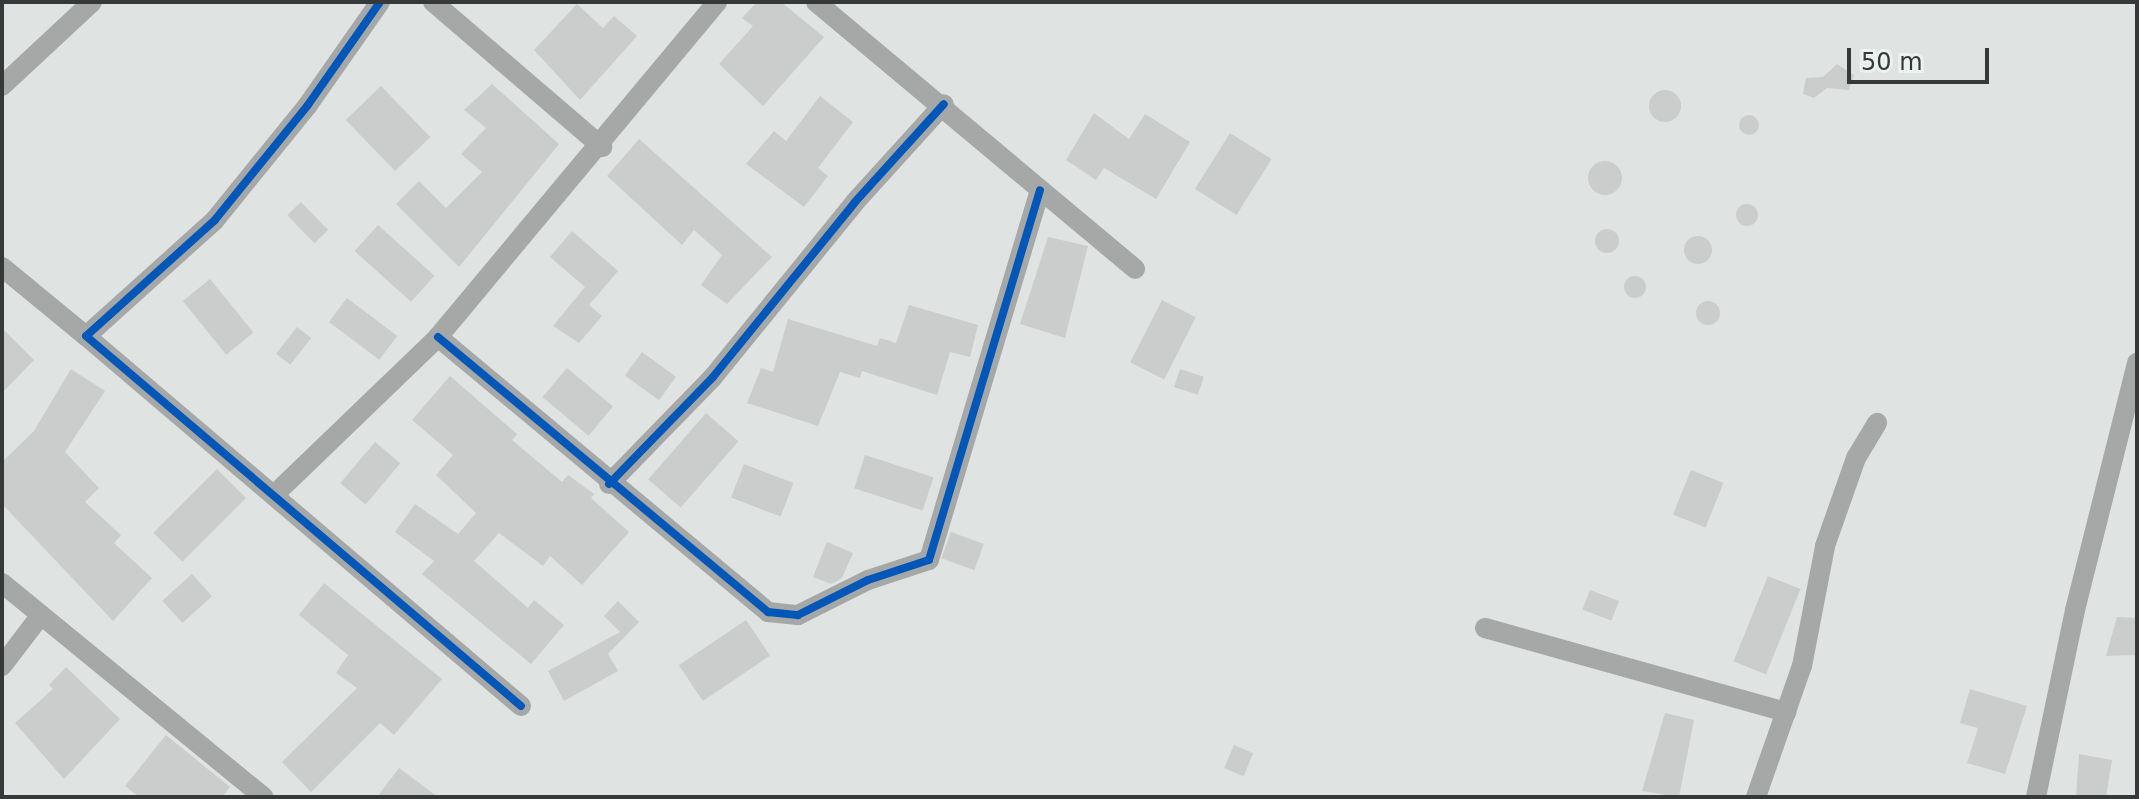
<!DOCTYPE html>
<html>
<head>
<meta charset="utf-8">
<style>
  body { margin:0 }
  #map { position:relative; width:2139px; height:799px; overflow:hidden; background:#dfe4e3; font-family:"DejaVu Sans",sans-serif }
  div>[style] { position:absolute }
  .building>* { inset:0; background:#cbcccc; transform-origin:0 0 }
  .round { border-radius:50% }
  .street>* { height:20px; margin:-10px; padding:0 10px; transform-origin:10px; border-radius:10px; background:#a6a8a8 }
  .cycleway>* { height:8px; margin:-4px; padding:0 4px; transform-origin:4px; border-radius:4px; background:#0057b8 }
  span { translate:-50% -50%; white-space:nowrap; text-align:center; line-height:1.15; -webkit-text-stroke:7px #ebf3f1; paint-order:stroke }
  .frame { position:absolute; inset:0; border:4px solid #363939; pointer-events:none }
  .scale { position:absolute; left:1847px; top:48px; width:142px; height:36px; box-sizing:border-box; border:4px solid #363939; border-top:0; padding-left:10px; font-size:24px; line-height:28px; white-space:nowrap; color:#363939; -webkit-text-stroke:6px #ebf3f1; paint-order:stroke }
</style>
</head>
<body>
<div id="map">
  <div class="building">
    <i style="clip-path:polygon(757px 2px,781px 2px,824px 37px,763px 106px,719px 64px,753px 26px,742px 18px)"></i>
    <i style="clip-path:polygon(577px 4px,603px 28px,614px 16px,637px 36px,580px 100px,534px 50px)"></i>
    <i style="clip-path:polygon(1837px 64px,1854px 75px,1849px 90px,1827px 88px,1814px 98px,1803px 94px,1806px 78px,1823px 77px)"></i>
    <i style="clip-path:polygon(492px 84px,559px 144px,459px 267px,396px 204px,419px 181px,446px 208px,482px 172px,461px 154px,486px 128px,464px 110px)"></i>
    <i style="left:381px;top:86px;width:71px;height:49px;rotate:46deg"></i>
    <i class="round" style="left:1649px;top:90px;width:32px;height:32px"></i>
    <i style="clip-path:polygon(820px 96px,853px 122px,818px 168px,828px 176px,804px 207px,746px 164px,774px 131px,786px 141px)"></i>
    <i style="clip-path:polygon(1094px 113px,1129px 139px,1145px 114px,1190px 142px,1156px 199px,1104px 168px,1096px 180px,1066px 160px)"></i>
    <i class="round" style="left:1739px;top:115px;width:20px;height:20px"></i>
    <i style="left:1230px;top:133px;width:49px;height:66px;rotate:32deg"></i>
    <i style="clip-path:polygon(639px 139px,772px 257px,727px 304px,701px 285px,722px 255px,694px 230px,682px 245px,607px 176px)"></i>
    <i class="round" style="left:1588px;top:161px;width:34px;height:34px"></i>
    <i style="left:301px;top:202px;width:39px;height:19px;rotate:46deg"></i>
    <i class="round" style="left:1736px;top:204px;width:22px;height:22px"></i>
    <i style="left:378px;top:225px;width:76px;height:35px;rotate:42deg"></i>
    <i class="round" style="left:1595px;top:229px;width:24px;height:24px"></i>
    <i style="clip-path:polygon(572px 231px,618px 271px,589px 305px,602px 316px,579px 343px,553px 326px,585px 287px,550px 257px)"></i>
    <i class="round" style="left:1684px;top:236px;width:28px;height:28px"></i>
    <i style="clip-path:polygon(1048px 237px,1088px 246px,1065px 338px,1020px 324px)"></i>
    <i class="round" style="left:1624px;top:276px;width:22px;height:22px"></i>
    <i style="left:210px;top:279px;width:69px;height:35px;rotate:51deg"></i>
    <i style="left:347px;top:298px;width:63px;height:30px;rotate:37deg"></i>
    <i style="left:1162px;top:300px;width:38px;height:70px;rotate:27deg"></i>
    <i class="round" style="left:1696px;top:301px;width:24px;height:24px"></i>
    <i style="clip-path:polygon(909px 305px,978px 325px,970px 357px,950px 352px,937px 395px,862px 371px,860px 378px,840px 372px,818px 426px,747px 403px,761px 368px,773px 372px,788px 319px,877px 346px,880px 338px,896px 343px)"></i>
    <i style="left:297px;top:327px;width:18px;height:34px;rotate:38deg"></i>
    <i style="clip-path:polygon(2px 328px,34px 360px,2px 393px)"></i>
    <i style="left:642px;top:352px;width:42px;height:29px;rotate:36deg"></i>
    <i style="left:567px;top:368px;width:60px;height:38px;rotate:40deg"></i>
    <i style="clip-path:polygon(71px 369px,105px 391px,65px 452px,99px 488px,85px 502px,121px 535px,114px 543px,152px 578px,113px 621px,2px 504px,2px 462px,34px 431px)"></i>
    <i style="left:1180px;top:369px;width:25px;height:19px;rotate:18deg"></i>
    <i style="clip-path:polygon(450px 376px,517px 434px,512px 440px,562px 482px,568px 475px,594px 494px,591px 498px,629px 532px,582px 585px,550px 556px,543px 566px,499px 533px,474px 561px,528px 608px,534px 600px,564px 625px,531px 664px,422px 574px,434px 561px,395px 532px,415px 504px,458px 534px,476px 513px,436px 475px,453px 455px,412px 420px)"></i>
    <i style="left:706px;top:413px;width:43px;height:88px;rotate:41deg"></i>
    <i style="left:375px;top:442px;width:33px;height:54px;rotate:40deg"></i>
    <i style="left:865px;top:455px;width:72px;height:35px;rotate:18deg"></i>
    <i style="left:744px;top:464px;width:53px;height:36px;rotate:21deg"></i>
    <i style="left:217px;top:469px;width:41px;height:90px;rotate:45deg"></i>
    <i style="left:1691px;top:470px;width:35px;height:48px;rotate:22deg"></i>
    <i style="left:951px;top:532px;width:35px;height:28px;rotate:20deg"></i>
    <i style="clip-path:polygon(827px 542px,853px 553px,842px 578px,831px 584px,813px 577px)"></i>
    <i style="left:192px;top:574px;width:30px;height:40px;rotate:48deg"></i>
    <i style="left:1768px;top:576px;width:35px;height:92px;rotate:22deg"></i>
    <i style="clip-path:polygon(324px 583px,442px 679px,394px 735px,380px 723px,311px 792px,282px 762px,357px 688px,336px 673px,348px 655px,299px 615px)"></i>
    <i style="left:1590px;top:590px;width:31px;height:21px;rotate:21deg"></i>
    <i style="clip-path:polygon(618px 601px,639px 622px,608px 654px,618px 671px,564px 701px,548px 671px,620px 632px,604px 616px)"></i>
    <i style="clip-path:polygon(2117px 617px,2137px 618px,2137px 655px,2106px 656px)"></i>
    <i style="left:746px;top:620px;width:43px;height:81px;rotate:56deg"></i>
    <i style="clip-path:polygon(66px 667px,120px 719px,64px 779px,15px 723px,53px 689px,49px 685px)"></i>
    <i style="clip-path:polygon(1970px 689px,2027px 706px,2005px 774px,1967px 763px,1978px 728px,1960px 723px)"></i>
    <i style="clip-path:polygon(1665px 713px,1694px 720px,1679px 797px,1642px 791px)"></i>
    <i style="clip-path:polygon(166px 735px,230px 787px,222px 797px,139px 797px,125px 786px)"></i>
    <i style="left:1234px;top:745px;width:21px;height:25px;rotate:23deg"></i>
    <i style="clip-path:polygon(2079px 754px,2112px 760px,2106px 797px,2076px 797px)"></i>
    <i style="clip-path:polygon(399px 768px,438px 797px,377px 797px)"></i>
  </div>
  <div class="street">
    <i style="left:380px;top:2px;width:126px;rotate:125deg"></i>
    <i style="left:308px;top:105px;width:148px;rotate:129deg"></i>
    <i style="left:215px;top:220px;width:173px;rotate:138deg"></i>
    <i style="left:86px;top:336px;width:571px;rotate:40.38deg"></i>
    <i style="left:433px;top:2px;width:223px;rotate:40.6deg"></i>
    <i style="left:816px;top:2px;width:416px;rotate:39.9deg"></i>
    <i style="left:2px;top:86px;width:123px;rotate:-43deg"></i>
    <i style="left:2px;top:267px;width:109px;rotate:39.4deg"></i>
    <i style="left:438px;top:337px;width:430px;rotate:39.8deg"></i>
    <i style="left:768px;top:612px;width:30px;rotate:6deg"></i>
    <i style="left:798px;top:615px;width:78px;rotate:-26.6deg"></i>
    <i style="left:868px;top:580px;width:64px;rotate:-18.2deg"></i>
    <i style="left:929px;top:560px;width:386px;rotate:-73.3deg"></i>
    <i style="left:609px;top:484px;width:149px;rotate:-45.8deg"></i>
    <i style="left:713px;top:377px;width:225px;rotate:-50.9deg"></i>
    <i style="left:855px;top:202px;width:132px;rotate:-47.8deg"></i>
    <i style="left:274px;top:495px;width:228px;rotate:-43.9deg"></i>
    <i style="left:438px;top:337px;width:436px;rotate:-50.2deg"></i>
    <i style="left:2px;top:583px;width:338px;rotate:39.3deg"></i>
    <i style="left:1485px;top:628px;width:313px;rotate:15.6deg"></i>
    <i style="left:2px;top:666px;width:64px;rotate:-52.6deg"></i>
    <i style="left:1756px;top:797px;width:139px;rotate:-70.7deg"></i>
    <i style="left:1802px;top:666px;width:122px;rotate:-79.1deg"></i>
    <i style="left:1825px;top:546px;width:93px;rotate:-70.6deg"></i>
    <i style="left:1856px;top:458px;width:41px;rotate:-59deg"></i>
    <i style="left:2036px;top:797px;width:191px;rotate:-78.2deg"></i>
    <i style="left:2075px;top:610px;width:255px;rotate:-75.9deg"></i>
  </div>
  <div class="cycleway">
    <i style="left:380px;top:2px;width:126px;rotate:125deg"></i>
    <i style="left:308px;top:105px;width:148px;rotate:129deg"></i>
    <i style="left:215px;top:220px;width:173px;rotate:138deg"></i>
    <i style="left:86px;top:336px;width:571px;rotate:40.38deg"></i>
    <i style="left:438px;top:337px;width:430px;rotate:39.8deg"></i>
    <i style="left:768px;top:612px;width:30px;rotate:6deg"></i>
    <i style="left:798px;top:615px;width:78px;rotate:-26.6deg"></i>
    <i style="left:868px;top:580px;width:64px;rotate:-18.2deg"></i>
    <i style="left:929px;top:560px;width:386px;rotate:-73.3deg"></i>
    <i style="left:609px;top:484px;width:149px;rotate:-45.8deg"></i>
    <i style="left:713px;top:377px;width:225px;rotate:-50.9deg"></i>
    <i style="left:855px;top:202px;width:132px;rotate:-47.8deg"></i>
  </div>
  <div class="frame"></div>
  <div class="scale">50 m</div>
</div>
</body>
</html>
